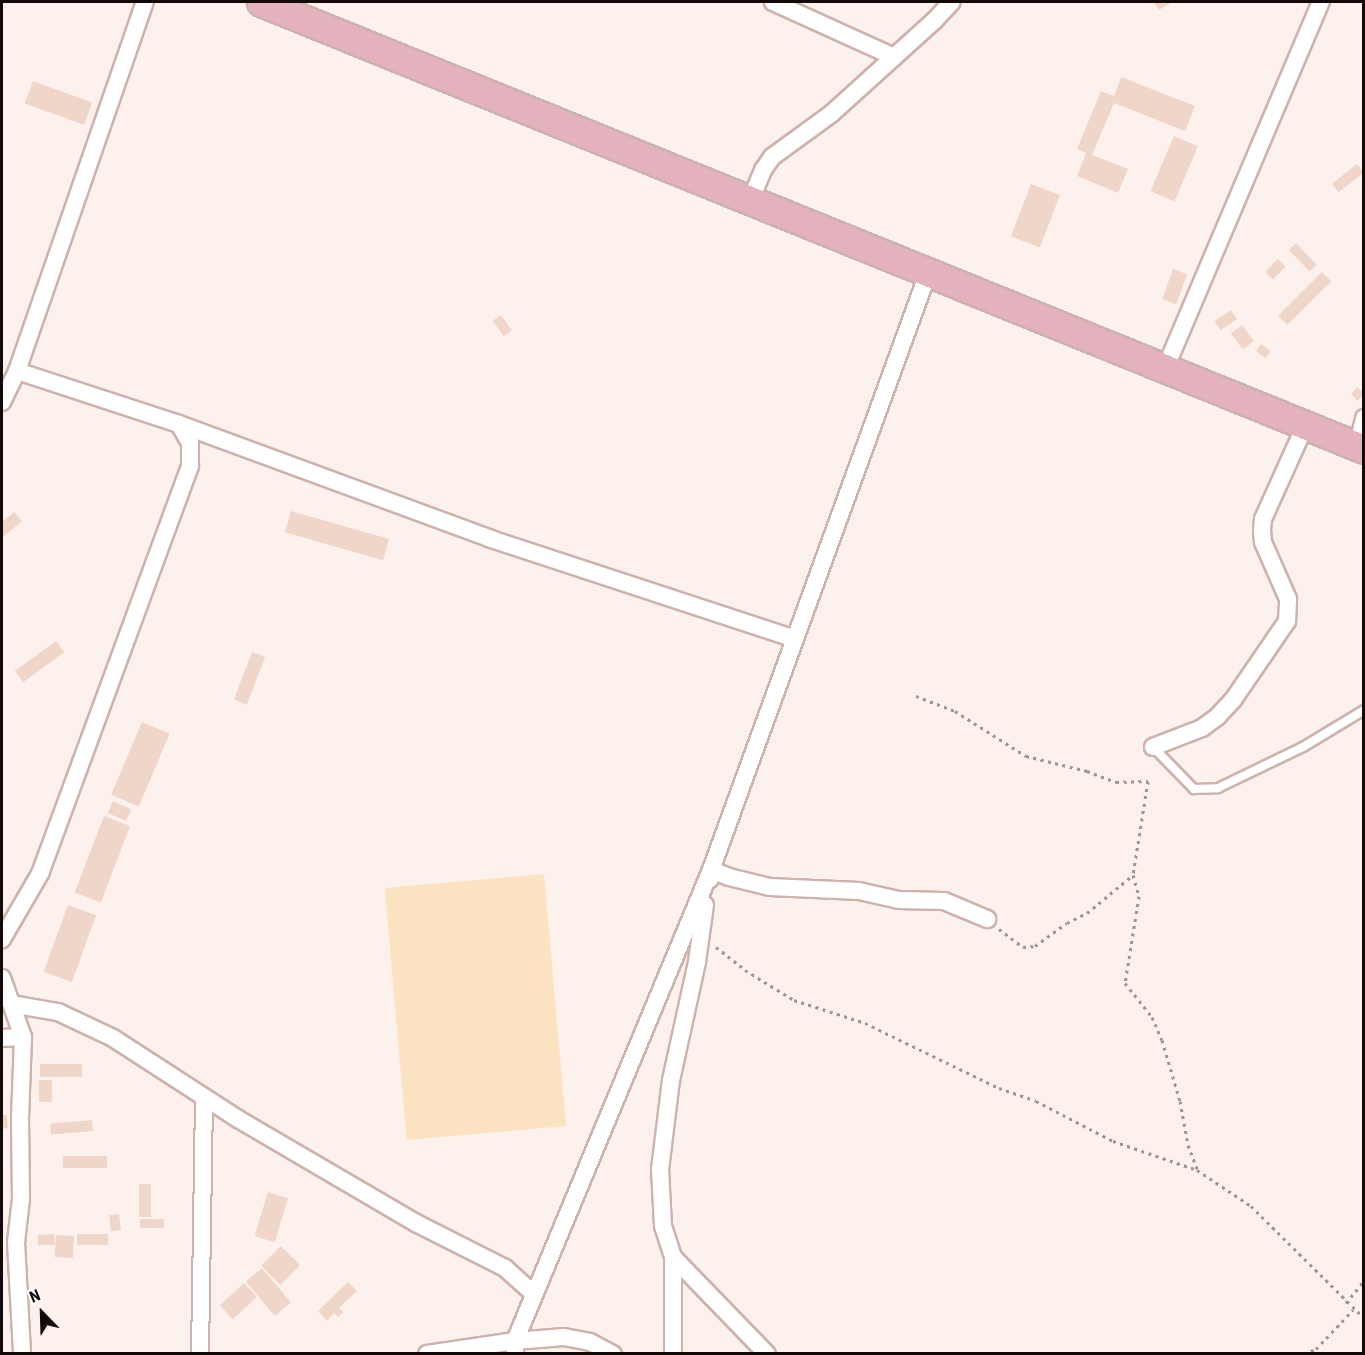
<!DOCTYPE html>
<html>
<head>
<meta charset="utf-8">
<style>
  body { margin:0 }
  #map { position:relative; width:1365px; height:1355px; overflow:hidden; background:#fdf1ee; font-family:"Roboto Condensed",sans-serif }
  div>[style] { position:absolute }
  .green>* { inset:0; background:#fbe2c0; transform-origin:0 0 }
  .building>* { inset:0; background:#efd6c8; transform-origin:0 0 }
  .path>* { height:3px; margin-top:-1.5px; transform-origin:0; background:repeating-linear-gradient(90deg,#9f9492 0 3px,transparent 0 7.5px) }
  .roads { filter:drop-shadow(2px 0 #ceb2ac) drop-shadow(-2px 0 #ceb2ac) drop-shadow(0 2px #ceb2ac) drop-shadow(0 -2px #ceb2ac) }
  .service>* { height:8px; margin:-4px; padding:0 4px; transform-origin:4px; border-radius:4px; background:#fff }
  .minor>* { height:16px; margin:-8px; padding:0 8px; transform-origin:8px; border-radius:8px; background:#fff }
  .primary>* { height:27px; margin:-13.5px; padding:0 13.5px; transform-origin:13.5px; border-radius:13.5px; background:#e4b2bc }
  span { translate:-50% -50%; white-space:nowrap; text-align:center; line-height:1.15; -webkit-text-stroke:6px #fff; paint-order:stroke }
  .frame { position:absolute; inset:0; border:3px solid #120908; pointer-events:none }
  .north { position:absolute; left:12px; top:1283px; width:60px; height:60px; -webkit-text-stroke:4px #fff; paint-order:stroke; rotate:337deg; font-size:16px; font-weight:700; line-height:24px; text-align:center; color:#120908 }
  .north::after { content:''; display:block; margin:auto; width:21px; height:27px; background:#120908; clip-path:polygon(50% 0,100% 100%,50% 72%,0 100%) }
</style>
</head>
<body>
<div id="map">
  <div class="green">
    <i style="left:544px;top:874px;width:253px;height:160px;rotate:85deg"></i>
  </div>
  <div class="building">
    <i style="clip-path:polygon(1154px 2px,1172px 2px,1159px 10px)"></i>
    <i style="clip-path:polygon(1121px 77px,1195px 106px,1185px 131px,1114px 103px,1092px 155px,1128px 169px,1118px 193px,1077px 176px,1086px 153px,1077px 149px,1101px 91px,1114px 96px)"></i>
    <i style="left:33px;top:81px;width:63px;height:24px;rotate:20deg"></i>
    <i style="left:1174px;top:136px;width:26px;height:60px;rotate:23deg"></i>
    <i style="left:1357px;top:164px;width:11px;height:32px;rotate:52deg"></i>
    <i style="left:1031px;top:184px;width:31px;height:56px;rotate:21deg"></i>
    <i style="left:1296px;top:243px;width:30px;height:10px;rotate:46deg"></i>
    <i style="left:1278px;top:259px;width:11px;height:18px;rotate:45deg"></i>
    <i style="left:1173px;top:269px;width:15px;height:32px;rotate:20deg"></i>
    <i style="left:1322px;top:272px;width:13px;height:62px;rotate:45deg"></i>
    <i style="left:1231px;top:310px;width:11px;height:20px;rotate:56deg"></i>
    <i style="left:501px;top:315px;width:19px;height:10px;rotate:55deg"></i>
    <i style="left:1242px;top:325px;width:20px;height:14px;rotate:53deg"></i>
    <i style="left:1261px;top:344px;width:12px;height:9px;rotate:35deg"></i>
    <i style="clip-path:polygon(1357px 387px,1364px 393px,1358px 401px,1351px 394px)"></i>
    <i style="left:291px;top:511px;width:102px;height:22px;rotate:16deg"></i>
    <i style="clip-path:polygon(14px 512px,22px 521px,2px 538px,2px 522px)"></i>
    <i style="left:56px;top:641px;width:14px;height:51px;rotate:54deg"></i>
    <i style="left:252px;top:652px;width:14px;height:51px;rotate:21deg"></i>
    <i style="left:142px;top:722px;width:30px;height:79px;rotate:23deg"></i>
    <i style="left:113px;top:801px;width:20px;height:13px;rotate:24deg"></i>
    <i style="left:104px;top:816px;width:28px;height:82px;rotate:21deg"></i>
    <i style="left:68px;top:905px;width:30px;height:71px;rotate:20deg"></i>
    <i style="left:40px;top:1064px;width:42px;height:13px"></i>
    <i style="left:39px;top:1080px;width:13px;height:22px"></i>
    <i style="clip-path:polygon(2px 1115px,7px 1115px,8px 1128px,2px 1129px)"></i>
    <i style="left:92px;top:1120px;width:11px;height:42px;rotate:85deg"></i>
    <i style="left:63px;top:1156px;width:44px;height:12px"></i>
    <i style="left:139px;top:1184px;width:12px;height:33px"></i>
    <i style="left:268px;top:1192px;width:21px;height:46px;rotate:17deg"></i>
    <i style="left:119px;top:1214px;width:16px;height:10px;rotate:83deg"></i>
    <i style="left:140px;top:1219px;width:24px;height:9px"></i>
    <i style="clip-path:polygon(54px 1234px,55px 1245px,38px 1245px,38px 1235px)"></i>
    <i style="left:77px;top:1234px;width:31px;height:11px"></i>
    <i style="left:56px;top:1235px;width:18px;height:22px;rotate:3deg"></i>
    <i style="left:281px;top:1246px;width:27px;height:28px;rotate:45deg"></i>
    <i style="left:262px;top:1268px;width:45px;height:21px;rotate:50deg"></i>
    <i style="clip-path:polygon(348px 1282px,357px 1291px,339px 1308px,343px 1312px,338px 1317px,334px 1313px,327px 1321px,318px 1311px)"></i>
    <i style="left:244px;top:1283px;width:19px;height:33px;rotate:47deg"></i>
  </div>
  <div class="path">
    <i style="left:916px;top:696px;width:42px;rotate:21deg"></i>
    <i style="left:955px;top:711px;width:84px;rotate:32.4deg"></i>
    <i style="left:1026px;top:756px;width:63px;rotate:13.8deg"></i>
    <i style="left:1087px;top:771px;width:31px;rotate:21deg"></i>
    <i style="left:1116px;top:782px;width:32px;rotate:-2deg"></i>
    <i style="left:1148px;top:781px;width:95px;rotate:99.1deg"></i>
    <i style="left:1133px;top:875px;width:22px;rotate:74deg"></i>
    <i style="left:1139px;top:896px;width:88px;rotate:99.1deg"></i>
    <i style="left:1125px;top:983px;width:43px;rotate:51.5deg"></i>
    <i style="left:1152px;top:1017px;width:25px;rotate:67deg"></i>
    <i style="left:1162px;top:1040px;width:64px;rotate:73.6deg"></i>
    <i style="left:1180px;top:1101px;width:45px;rotate:79.7deg"></i>
    <i style="left:1188px;top:1145px;width:26px;rotate:69deg"></i>
    <i style="left:999px;top:929px;width:30px;rotate:37deg"></i>
    <i style="left:1023px;top:947px;width:12px;rotate:-5deg"></i>
    <i style="left:1035px;top:946px;width:39px;rotate:-36deg"></i>
    <i style="left:1067px;top:923px;width:22px;rotate:-27deg"></i>
    <i style="left:1087px;top:913px;width:60px;rotate:-39.6deg"></i>
    <i style="left:716px;top:947px;width:37px;rotate:38deg"></i>
    <i style="left:745px;top:970px;width:57px;rotate:31.5deg"></i>
    <i style="left:794px;top:1000px;width:75px;rotate:17.9deg"></i>
    <i style="left:865px;top:1023px;width:149px;rotate:25.9deg"></i>
    <i style="left:999px;top:1088px;width:39px;rotate:19deg"></i>
    <i style="left:1036px;top:1101px;width:87px;rotate:27.5deg"></i>
    <i style="left:1113px;top:1141px;width:89px;rotate:19deg"></i>
    <i style="left:1197px;top:1170px;width:65px;rotate:33.7deg"></i>
    <i style="left:1251px;top:1206px;width:159px;rotate:44.7deg"></i>
    <i style="left:1346px;top:1303px;width:28px;rotate:-51deg"></i>
    <i style="left:1304px;top:1354px;width:13px;rotate:-23deg"></i>
    <i style="left:1316px;top:1349px;width:54px;rotate:-46.5deg"></i>
  </div>
  <div class="roads">
    <div class="service">
      <i style="left:1153px;top:747px;width:59px;rotate:45.7deg"></i>
      <i style="left:1194px;top:789px;width:24px;rotate:-2deg"></i>
      <i style="left:1218px;top:788px;width:94px;rotate:-25.8deg"></i>
      <i style="left:1303px;top:747px;width:71px;rotate:-31.2deg"></i>
    </div>
    <div class="minor">
      <i style="left:773px;top:2px;width:133px;rotate:24.4deg"></i>
      <i style="left:750px;top:201px;width:34px;rotate:-67deg"></i>
      <i style="left:763px;top:170px;width:16px;rotate:-55deg"></i>
      <i style="left:772px;top:157px;width:73px;rotate:-36.1deg"></i>
      <i style="left:831px;top:114px;width:139px;rotate:-42.1deg"></i>
      <i style="left:934px;top:21px;width:26px;rotate:-47deg"></i>
      <i style="left:1165px;top:369px;width:399px;rotate:-67deg"></i>
      <i style="left:17px;top:371px;width:391px;rotate:-70.9deg"></i>
      <i style="left:2px;top:402px;width:34px;rotate:-64deg"></i>
      <i style="left:17px;top:371px;width:170px;rotate:18.1deg"></i>
      <i style="left:179px;top:424px;width:22px;rotate:60deg"></i>
      <i style="left:190px;top:443px;width:23px;rotate:90deg"></i>
      <i style="left:190px;top:466px;width:432px;rotate:110.2deg"></i>
      <i style="left:41px;top:872px;width:78px;rotate:120.2deg"></i>
      <i style="left:179px;top:424px;width:333px;rotate:20.2deg"></i>
      <i style="left:491px;top:539px;width:320px;rotate:18.2deg"></i>
      <i style="left:1357px;top:447px;width:30px;rotate:-76deg"></i>
      <i style="left:1153px;top:747px;width:53px;rotate:-21.2deg"></i>
      <i style="left:1202px;top:728px;width:19px;rotate:-36deg"></i>
      <i style="left:1217px;top:717px;width:23px;rotate:-47deg"></i>
      <i style="left:1233px;top:700px;width:96px;rotate:-55.6deg"></i>
      <i style="left:1287px;top:621px;width:22px;rotate:-87deg"></i>
      <i style="left:1288px;top:599px;width:62px;rotate:-113.7deg"></i>
      <i style="left:1263px;top:542px;width:12px;rotate:-95deg"></i>
      <i style="left:1262px;top:530px;width:11px;rotate:-85deg"></i>
      <i style="left:1263px;top:519px;width:102px;rotate:-65.7deg"></i>
      <i style="left:710px;top:879px;width:9px;rotate:-84deg"></i>
      <i style="left:711px;top:870px;width:19px;rotate:21deg"></i>
      <i style="left:729px;top:877px;width:42px;rotate:13.7deg"></i>
      <i style="left:770px;top:887px;width:89px;rotate:2.6deg"></i>
      <i style="left:859px;top:891px;width:41px;rotate:12.7deg"></i>
      <i style="left:899px;top:900px;width:45px;rotate:1.3deg"></i>
      <i style="left:944px;top:901px;width:47px;rotate:22.7deg"></i>
      <i style="left:705px;top:905px;width:58px;rotate:98deg"></i>
      <i style="left:697px;top:962px;width:121px;rotate:102.4deg"></i>
      <i style="left:671px;top:1080px;width:90px;rotate:97deg"></i>
      <i style="left:660px;top:1169px;width:57px;rotate:87deg"></i>
      <i style="left:663px;top:1226px;width:33px;rotate:72deg"></i>
      <i style="left:673px;top:1257px;width:135px;rotate:45.9deg"></i>
      <i style="left:2px;top:978px;width:63px;rotate:70.4deg"></i>
      <i style="left:23px;top:1037px;width:81px;rotate:92.1deg"></i>
      <i style="left:20px;top:1118px;width:81px;rotate:89.3deg"></i>
      <i style="left:21px;top:1199px;width:43px;rotate:96.6deg"></i>
      <i style="left:16px;top:1242px;width:112px;rotate:86.9deg"></i>
      <i style="left:11px;top:1004px;width:48px;rotate:9.7deg"></i>
      <i style="left:58px;top:1012px;width:61px;rotate:25.3deg"></i>
      <i style="left:113px;top:1038px;width:149px;rotate:32.9deg"></i>
      <i style="left:238px;top:1119px;width:206px;rotate:30.3deg"></i>
      <i style="left:416px;top:1223px;width:100px;rotate:26.8deg"></i>
      <i style="left:505px;top:1268px;width:39px;rotate:42deg"></i>
      <i style="left:2px;top:1038px;width:21px;rotate:-3deg"></i>
      <i style="left:673px;top:1257px;width:97px;rotate:90deg"></i>
      <i style="left:200px;top:1354px;width:256px;rotate:-89.1deg"></i>
      <i style="left:427px;top:1354px;width:89px;rotate:-8.4deg"></i>
      <i style="left:515px;top:1341px;width:49px;rotate:-4.7deg"></i>
      <i style="left:564px;top:1337px;width:26px;rotate:11deg"></i>
      <i style="left:590px;top:1342px;width:26px;rotate:28deg"></i>
      <i style="left:515px;top:1354px;width:13px;rotate:-90deg"></i>
      <i style="left:515px;top:1341px;width:510px;rotate:-67.41deg"></i>
      <i style="left:711px;top:870px;width:635px;rotate:-70.02deg"></i>
    </div>
    <div class="primary">
      <i style="left:261px;top:2px;width:1190px;rotate:22.06deg"></i>
    </div>
  </div>
  <div class="frame"></div>
  <div class="north">N</div>
</div>
</body>
</html>
